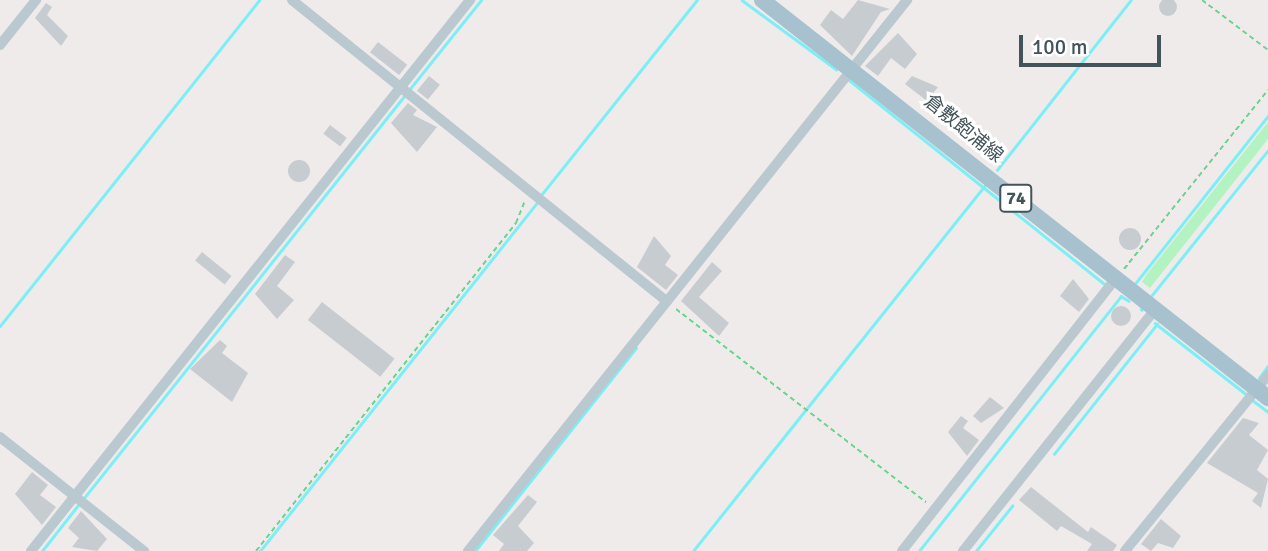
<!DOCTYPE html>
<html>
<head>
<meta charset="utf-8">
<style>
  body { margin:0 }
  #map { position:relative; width:1268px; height:551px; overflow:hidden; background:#efebeb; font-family:Signika,"Noto Sans JP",sans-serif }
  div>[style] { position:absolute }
  .green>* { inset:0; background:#b3f3c1 }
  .stream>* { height:2.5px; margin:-1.25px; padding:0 1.25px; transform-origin:1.25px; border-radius:1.25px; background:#7beff5 }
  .building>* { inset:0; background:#c7ccd1; transform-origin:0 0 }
  .round { border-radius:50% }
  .path>* { height:2px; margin-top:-1px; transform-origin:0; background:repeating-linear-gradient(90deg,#68d48d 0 5px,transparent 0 8.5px) }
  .street>* { height:10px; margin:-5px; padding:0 5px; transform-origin:5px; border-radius:5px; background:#bac9d0 }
  .primary>* { height:16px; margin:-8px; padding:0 8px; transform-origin:8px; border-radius:8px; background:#a7c1ce }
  span { translate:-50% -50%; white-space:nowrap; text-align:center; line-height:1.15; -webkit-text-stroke:6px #fff; paint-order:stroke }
  .shield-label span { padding:2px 5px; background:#fff; border:2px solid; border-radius:5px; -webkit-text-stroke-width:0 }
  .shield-label { font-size:18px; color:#42535a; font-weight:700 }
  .street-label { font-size:19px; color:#42535a }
  .scale { position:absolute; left:1019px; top:35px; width:142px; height:32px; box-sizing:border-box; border:4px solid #42535a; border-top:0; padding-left:9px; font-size:21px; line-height:24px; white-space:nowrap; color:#42535a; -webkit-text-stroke:5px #fff; paint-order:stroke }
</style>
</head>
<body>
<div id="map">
  <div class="green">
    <i style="clip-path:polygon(1268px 122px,1268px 139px,1150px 288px,1142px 282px,1146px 275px)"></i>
  </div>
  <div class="stream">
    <i style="left:742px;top:0;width:117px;rotate:36.3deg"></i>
    <i style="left:849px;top:80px;width:329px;rotate:38.6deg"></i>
    <i style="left:409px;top:90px;width:115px;rotate:-51.3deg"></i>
    <i style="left:997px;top:170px;width:216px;rotate:-51.8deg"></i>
    <i style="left:542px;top:194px;width:248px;rotate:-51.4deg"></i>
    <i style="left:1134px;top:285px;width:216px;rotate:-51.6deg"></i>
    <i style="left:1152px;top:295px;width:186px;rotate:-51.3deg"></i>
    <i style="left:1141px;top:309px;width:1px;rotate:45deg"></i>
    <i style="left:1155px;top:323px;width:115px;rotate:38deg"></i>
    <i style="left:0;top:326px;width:416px;rotate:-51.5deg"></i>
    <i style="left:1259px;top:378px;width:15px;rotate:-53deg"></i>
    <i style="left:1251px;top:399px;width:21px;rotate:37deg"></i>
    <i style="left:1054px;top:454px;width:166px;rotate:-51.6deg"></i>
    <i style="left:84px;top:498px;width:515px;rotate:-51.46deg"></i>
    <i style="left:42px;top:551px;width:60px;rotate:-51.8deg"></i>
    <i style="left:260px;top:551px;width:447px;rotate:-51.5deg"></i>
    <i style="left:475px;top:551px;width:259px;rotate:-51.6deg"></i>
    <i style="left:693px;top:551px;width:470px;rotate:-51.4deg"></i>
    <i style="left:919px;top:551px;width:325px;rotate:-51.6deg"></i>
    <i style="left:1121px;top:296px;width:9px;rotate:32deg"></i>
    <i style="left:976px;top:551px;width:58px;rotate:-51.3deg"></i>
  </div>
  <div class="building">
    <i class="round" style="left:1159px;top:-2px;width:18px;height:18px"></i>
    <i style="clip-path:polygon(858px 0,890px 9px,881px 12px,852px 56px,820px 25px,831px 10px,843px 19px)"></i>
    <i style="clip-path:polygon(46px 3px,52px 7px,47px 15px,68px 36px,61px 46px,35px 18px)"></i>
    <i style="clip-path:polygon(898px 33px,917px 54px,905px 69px,891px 58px,878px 76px,865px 66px)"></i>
    <i style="left:378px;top:42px;width:37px;height:13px;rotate:38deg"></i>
    <i style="left:429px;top:76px;width:14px;height:19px;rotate:39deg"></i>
    <i style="clip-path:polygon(912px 76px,938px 87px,927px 101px,905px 84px)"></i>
    <i style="clip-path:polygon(408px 103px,417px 110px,413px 115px,437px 127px,417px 152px,391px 123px)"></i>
    <i style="left:330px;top:125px;width:21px;height:11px;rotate:37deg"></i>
    <i class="round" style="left:288px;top:160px;width:22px;height:22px"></i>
    <i class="round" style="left:1119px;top:228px;width:22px;height:22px"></i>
    <i style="clip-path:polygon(654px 236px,671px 256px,665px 265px,678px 275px,666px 290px,637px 267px)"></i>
    <i style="left:202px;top:252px;width:38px;height:11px;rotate:39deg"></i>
    <i style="clip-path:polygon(285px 255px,295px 262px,277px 286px,294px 300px,277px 319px,255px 294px)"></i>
    <i style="clip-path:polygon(712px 262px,722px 271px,699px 297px,729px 323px,719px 336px,681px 301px)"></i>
    <i style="clip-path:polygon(1073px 279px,1089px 299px,1079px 312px,1060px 296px)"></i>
    <i style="left:322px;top:302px;width:92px;height:23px;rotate:38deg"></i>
    <i class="round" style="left:1111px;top:306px;width:20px;height:20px"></i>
    <i style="clip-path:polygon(220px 340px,227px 346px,222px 353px,248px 373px,232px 402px,190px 369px)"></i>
    <i style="clip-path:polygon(990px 397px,1004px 408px,981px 423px,973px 416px)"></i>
    <i style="clip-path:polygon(961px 416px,968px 421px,963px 428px,979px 440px,967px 456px,948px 432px)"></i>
    <i style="clip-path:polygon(1243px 418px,1259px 423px,1249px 435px,1268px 450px,1257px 470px,1268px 479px,1261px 508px,1252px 501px,1258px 493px,1207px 463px)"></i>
    <i style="clip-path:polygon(32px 472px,48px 485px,40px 495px,56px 507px,42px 525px,15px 494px)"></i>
    <i style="clip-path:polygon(1031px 487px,1088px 532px,1091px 527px,1117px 545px,1113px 551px,1087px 551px,1092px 544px,1061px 526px,1057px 531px,1019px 500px)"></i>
    <i style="clip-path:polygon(528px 495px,537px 502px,518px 526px,534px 543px,527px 551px,499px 551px,504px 544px,493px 535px)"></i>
    <i style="clip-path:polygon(81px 511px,107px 539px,97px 551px,72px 547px,79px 538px,68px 528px)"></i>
    <i style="clip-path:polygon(1161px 519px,1181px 536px,1173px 548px,1158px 543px,1151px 551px,1141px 544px)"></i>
  </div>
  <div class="path">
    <i style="left:1202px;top:0;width:83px;rotate:37.1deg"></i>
    <i style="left:1124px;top:269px;width:230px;rotate:-51.2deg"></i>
    <i style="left:676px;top:309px;width:316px;rotate:37.7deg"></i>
    <i style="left:256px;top:551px;width:419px;rotate:-51.6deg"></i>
    <i style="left:516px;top:223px;width:24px;rotate:-68deg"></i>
  </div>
  <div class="street">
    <i style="left:292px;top:0;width:481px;rotate:38.8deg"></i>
    <i style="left:0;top:45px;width:58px;rotate:-51.3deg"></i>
    <i style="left:0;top:437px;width:184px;rotate:38.4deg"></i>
    <i style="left:31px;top:551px;width:705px;rotate:-51.45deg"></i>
    <i style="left:468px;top:551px;width:705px;rotate:-51.45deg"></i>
    <i style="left:902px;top:551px;width:347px;rotate:-51.9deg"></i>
    <i style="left:963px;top:551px;width:308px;rotate:-51.5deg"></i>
    <i style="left:1125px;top:551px;width:227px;rotate:-50.9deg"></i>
  </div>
  <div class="primary">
    <i style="left:762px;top:0;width:644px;rotate:38.19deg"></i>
  </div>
  <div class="shield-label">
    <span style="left:1016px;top:198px">74</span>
  </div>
  <div class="street-label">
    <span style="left:963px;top:129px;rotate:39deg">倉敷飽浦線</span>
  </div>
  <div class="scale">100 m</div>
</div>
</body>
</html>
